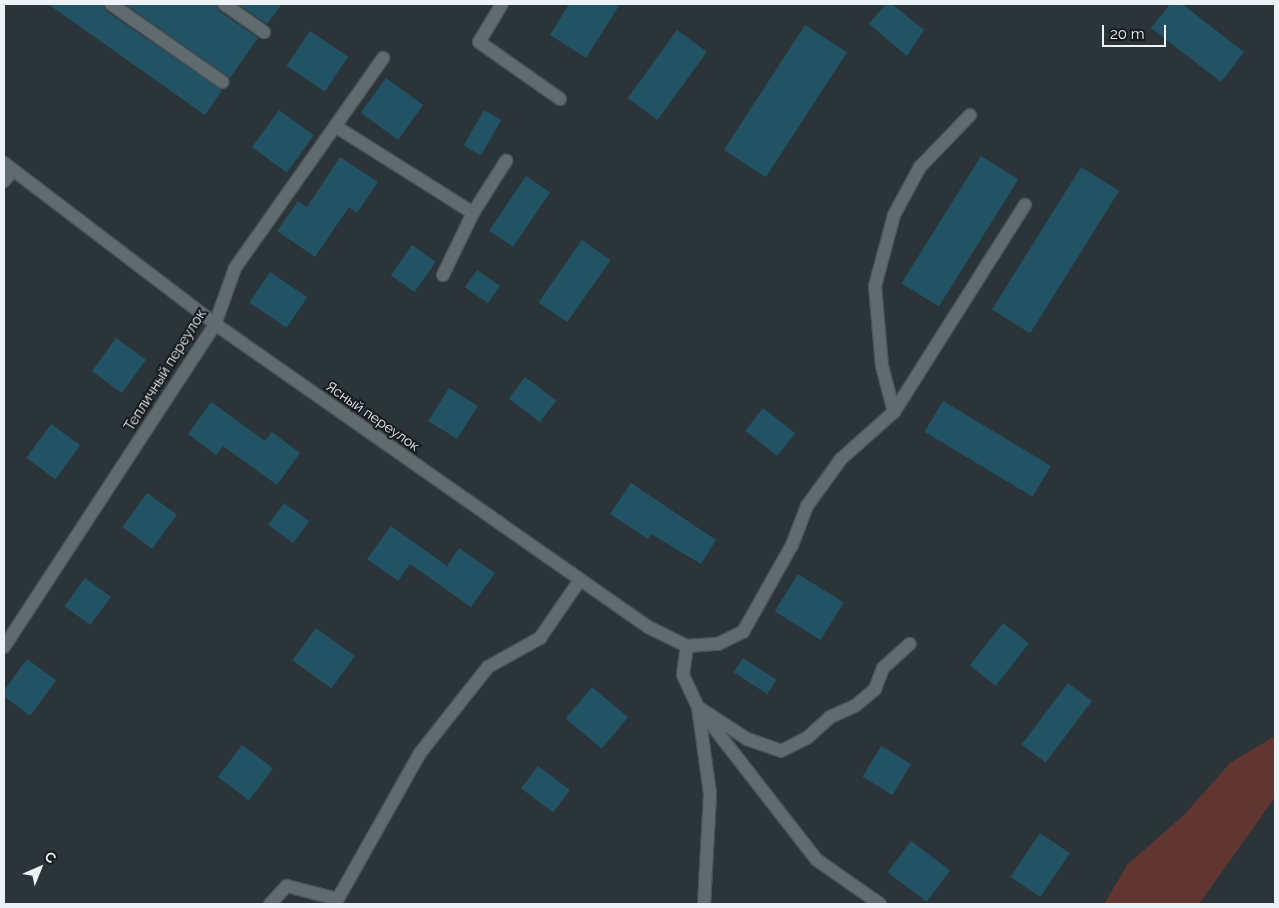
<!DOCTYPE html>
<html>
<head>
<meta charset="utf-8">
<style>
  body { margin:0 }
  #map { position:relative; width:1279px; height:908px; overflow:hidden; background:#2b3539; font-family:Raleway,sans-serif }
  div>[style] { position:absolute }
  .green>* { inset:0; background:#613631 }
  .building>* { inset:0; background:#215364; transform-origin:0 0 }
  .roads { filter:drop-shadow(1px 0 #4b5457) drop-shadow(-1px 0 #4b5457) drop-shadow(0 1px #4b5457) drop-shadow(0 -1px #4b5457) }
  .lane>* { height:12px; margin:-6px; padding:0 6px; transform-origin:6px; border-radius:6px; background:#606b6f }
  .street>* { height:12px; margin:-6px; padding:0 6px; transform-origin:6px; border-radius:6px; background:#606b6f }
  span { translate:-50% -50%; white-space:nowrap; text-align:center; line-height:1.15; -webkit-text-stroke:4px #171b1d; paint-order:stroke }
  .street-label { font-size:14px; color:#ecf2f5 }
  .frame { position:absolute; inset:0; border:5px solid #ecf2f5; pointer-events:none }
  .north { position:absolute; left:15px; top:843px; width:50px; height:50px; -webkit-text-stroke:4px #171b1d; paint-order:stroke; rotate:44deg; font-size:14px; font-weight:700; line-height:20px; text-align:center; color:#ecf2f5 }
  .north::after { content:''; display:block; margin:auto; width:18px; height:22px; background:#ecf2f5; clip-path:polygon(50% 0,100% 100%,50% 72%,0 100%) }
  .scale { position:absolute; left:1102px; top:25px; width:64px; height:22px; box-sizing:border-box; border:2px solid #ecf2f5; border-top:0; padding-left:6px; font-size:15px; line-height:18px; white-space:nowrap; color:#ecf2f5; -webkit-text-stroke:4px #171b1d; paint-order:stroke }
</style>
</head>
<body>
<div id="map">
  <div class="green">
    <i style="clip-path:polygon(1275px 736px,1275px 797px,1199px 904px,1104px 904px,1128px 864px,1185px 814px,1230px 763px)"></i>
  </div>
  <div class="building">
    <i style="clip-path:polygon(48px 4px,103px 4px,106px 11px,222px 90px,205px 115px)"></i>
    <i style="clip-path:polygon(125px 4px,216px 4px,219px 11px,258px 38px,230px 78px)"></i>
    <i style="clip-path:polygon(238px 4px,282px 4px,267px 24px)"></i>
    <i style="clip-path:polygon(569px 4px,620px 4px,586px 58px,550px 35px)"></i>
    <i style="clip-path:polygon(886px 4px,892px 4px,924px 30px,907px 56px,869px 24px)"></i>
    <i style="clip-path:polygon(1170px 4px,1182px 4px,1244px 52px,1221px 82px,1151px 28px)"></i>
    <i style="left:805px;top:25px;width:50px;height:149px;rotate:33deg"></i>
    <i style="left:677px;top:30px;width:37px;height:84px;rotate:36deg"></i>
    <i style="left:310px;top:31px;width:46px;height:42px;rotate:34deg"></i>
    <i style="left:386px;top:78px;width:46px;height:43px;rotate:36deg"></i>
    <i style="left:279px;top:110px;width:43px;height:46px;rotate:36deg"></i>
    <i style="left:484px;top:110px;width:20px;height:41px;rotate:30deg"></i>
    <i style="left:981px;top:156px;width:44px;height:150px;rotate:32deg"></i>
    <i style="clip-path:polygon(340px 157px,378px 182px,357px 213px,349px 207px,315px 257px,277px 231px,298px 201px,307px 207px)"></i>
    <i style="left:1081px;top:167px;width:45px;height:168px;rotate:32deg"></i>
    <i style="left:526px;top:176px;width:29px;height:66px;rotate:34deg"></i>
    <i style="left:582px;top:240px;width:35px;height:76px;rotate:35deg"></i>
    <i style="left:412px;top:245px;width:29px;height:37px;rotate:35deg"></i>
    <i style="left:477px;top:270px;width:28px;height:21px;rotate:35deg"></i>
    <i style="left:270px;top:272px;width:45px;height:37px;rotate:34deg"></i>
    <i style="left:116px;top:338px;width:37px;height:41px;rotate:36deg"></i>
    <i style="left:525px;top:377px;width:39px;height:27px;rotate:37deg"></i>
    <i style="left:449px;top:388px;width:34px;height:39px;rotate:32deg"></i>
    <i style="left:943px;top:401px;width:126px;height:36px;rotate:31deg"></i>
    <i style="clip-path:polygon(211px 402px,265px 441px,272px 432px,300px 453px,277px 485px,223px 446px,216px 455px,188px 434px)"></i>
    <i style="left:763px;top:408px;width:41px;height:29px;rotate:38deg"></i>
    <i style="left:51px;top:424px;width:36px;height:42px;rotate:36deg"></i>
    <i style="clip-path:polygon(631px 483px,716px 540px,701px 564px,651px 534px,648px 539px,610px 514px)"></i>
    <i style="left:147px;top:493px;width:37px;height:42px;rotate:36deg"></i>
    <i style="left:284px;top:503px;width:31px;height:27px;rotate:36deg"></i>
    <i style="clip-path:polygon(391px 526px,447px 566px,459px 548px,495px 573px,471px 607px,410px 564px,398px 581px,367px 559px)"></i>
    <i style="left:798px;top:574px;width:54px;height:44px;rotate:32deg"></i>
    <i style="left:85px;top:578px;width:32px;height:35px;rotate:36deg"></i>
    <i style="left:1003px;top:623px;width:33px;height:54px;rotate:38deg"></i>
    <i style="left:316px;top:628px;width:48px;height:40px;rotate:36deg"></i>
    <i style="left:743px;top:658px;width:40px;height:17px;rotate:33deg"></i>
    <i style="left:27px;top:659px;width:36px;height:44px;rotate:36deg"></i>
    <i style="left:1068px;top:683px;width:30px;height:77px;rotate:37deg"></i>
    <i style="left:592px;top:687px;width:47px;height:41px;rotate:40deg"></i>
    <i style="left:242px;top:745px;width:39px;height:40px;rotate:37deg"></i>
    <i style="left:881px;top:746px;width:35px;height:36px;rotate:31deg"></i>
    <i style="left:538px;top:766px;width:40px;height:28px;rotate:37deg"></i>
    <i style="left:1040px;top:833px;width:36px;height:53px;rotate:34deg"></i>
    <i style="left:911px;top:841px;width:49px;height:39px;rotate:37deg"></i>
  </div>
  <div class="roads">
    <div class="lane">
      <i style="left:111px;top:4px;width:136px;rotate:34.9deg"></i>
      <i style="left:224px;top:4px;width:49px;rotate:35deg"></i>
      <i style="left:502px;top:4px;width:44px;rotate:121.2deg"></i>
      <i style="left:479px;top:42px;width:99px;rotate:35.1deg"></i>
      <i style="left:335px;top:126px;width:163px;rotate:32.2deg"></i>
      <i style="left:473px;top:213px;width:62px;rotate:-57.6deg"></i>
      <i style="left:4px;top:181px;width:14px;rotate:-51deg"></i>
      <i style="left:443px;top:275px;width:69px;rotate:-64.2deg"></i>
      <i style="left:894px;top:412px;width:245px;rotate:-57.7deg"></i>
      <i style="left:743px;top:632px;width:100px;rotate:-60.6deg"></i>
      <i style="left:792px;top:545px;width:42px;rotate:-69deg"></i>
      <i style="left:807px;top:506px;width:58px;rotate:-54.1deg"></i>
      <i style="left:841px;top:459px;width:71px;rotate:-41.6deg"></i>
      <i style="left:894px;top:412px;width:48px;rotate:-104.6deg"></i>
      <i style="left:882px;top:366px;width:80px;rotate:-95deg"></i>
      <i style="left:875px;top:286px;width:73px;rotate:-75deg"></i>
      <i style="left:894px;top:215px;width:55px;rotate:-61.6deg"></i>
      <i style="left:920px;top:167px;width:72px;rotate:-46.1deg"></i>
      <i style="left:687px;top:646px;width:29px;rotate:98deg"></i>
      <i style="left:683px;top:675px;width:35px;rotate:65deg"></i>
      <i style="left:698px;top:707px;width:59px;rotate:33.1deg"></i>
      <i style="left:747px;top:739px;width:36px;rotate:19deg"></i>
      <i style="left:781px;top:751px;width:29px;rotate:-27deg"></i>
      <i style="left:807px;top:738px;width:31px;rotate:-42deg"></i>
      <i style="left:830px;top:717px;width:27px;rotate:-24deg"></i>
      <i style="left:855px;top:706px;width:26px;rotate:-40deg"></i>
      <i style="left:875px;top:689px;width:22px;rotate:-69deg"></i>
      <i style="left:883px;top:668px;width:36px;rotate:-42deg"></i>
      <i style="left:698px;top:707px;width:88px;rotate:82.1deg"></i>
      <i style="left:710px;top:794px;width:110px;rotate:93.1deg"></i>
      <i style="left:704px;top:715px;width:184px;rotate:52.1deg"></i>
      <i style="left:817px;top:860px;width:77px;rotate:34.9deg"></i>
      <i style="left:270px;top:904px;width:25px;rotate:-47deg"></i>
      <i style="left:287px;top:886px;width:52px;rotate:14.6deg"></i>
    </div>
    <div class="street">
      <i style="left:4px;top:163px;width:265px;rotate:37.3deg"></i>
      <i style="left:215px;top:324px;width:528px;rotate:34.98deg"></i>
      <i style="left:648px;top:627px;width:43px;rotate:26deg"></i>
      <i style="left:687px;top:646px;width:31px;rotate:-4deg"></i>
      <i style="left:718px;top:644px;width:28px;rotate:-26deg"></i>
      <i style="left:4px;top:647px;width:386px;rotate:-56.8deg"></i>
      <i style="left:215px;top:324px;width:59px;rotate:-70.3deg"></i>
      <i style="left:235px;top:268px;width:257px;rotate:-54.8deg"></i>
      <i style="left:335px;top:904px;width:173px;rotate:-60.6deg"></i>
      <i style="left:420px;top:753px;width:110px;rotate:-51.7deg"></i>
      <i style="left:488px;top:667px;width:60px;rotate:-29.1deg"></i>
      <i style="left:540px;top:638px;width:70px;rotate:-55.4deg"></i>
    </div>
  </div>
  <div class="street-label">
    <span style="left:165px;top:370px;rotate:-58deg">Тепличный переулок</span>
    <span style="left:373px;top:416px;rotate:35deg">Ясный переулок</span>
  </div>
  <div class="frame"></div>
  <div class="north">С</div>
  <div class="scale">20 m</div>
</div>
</body>
</html>
